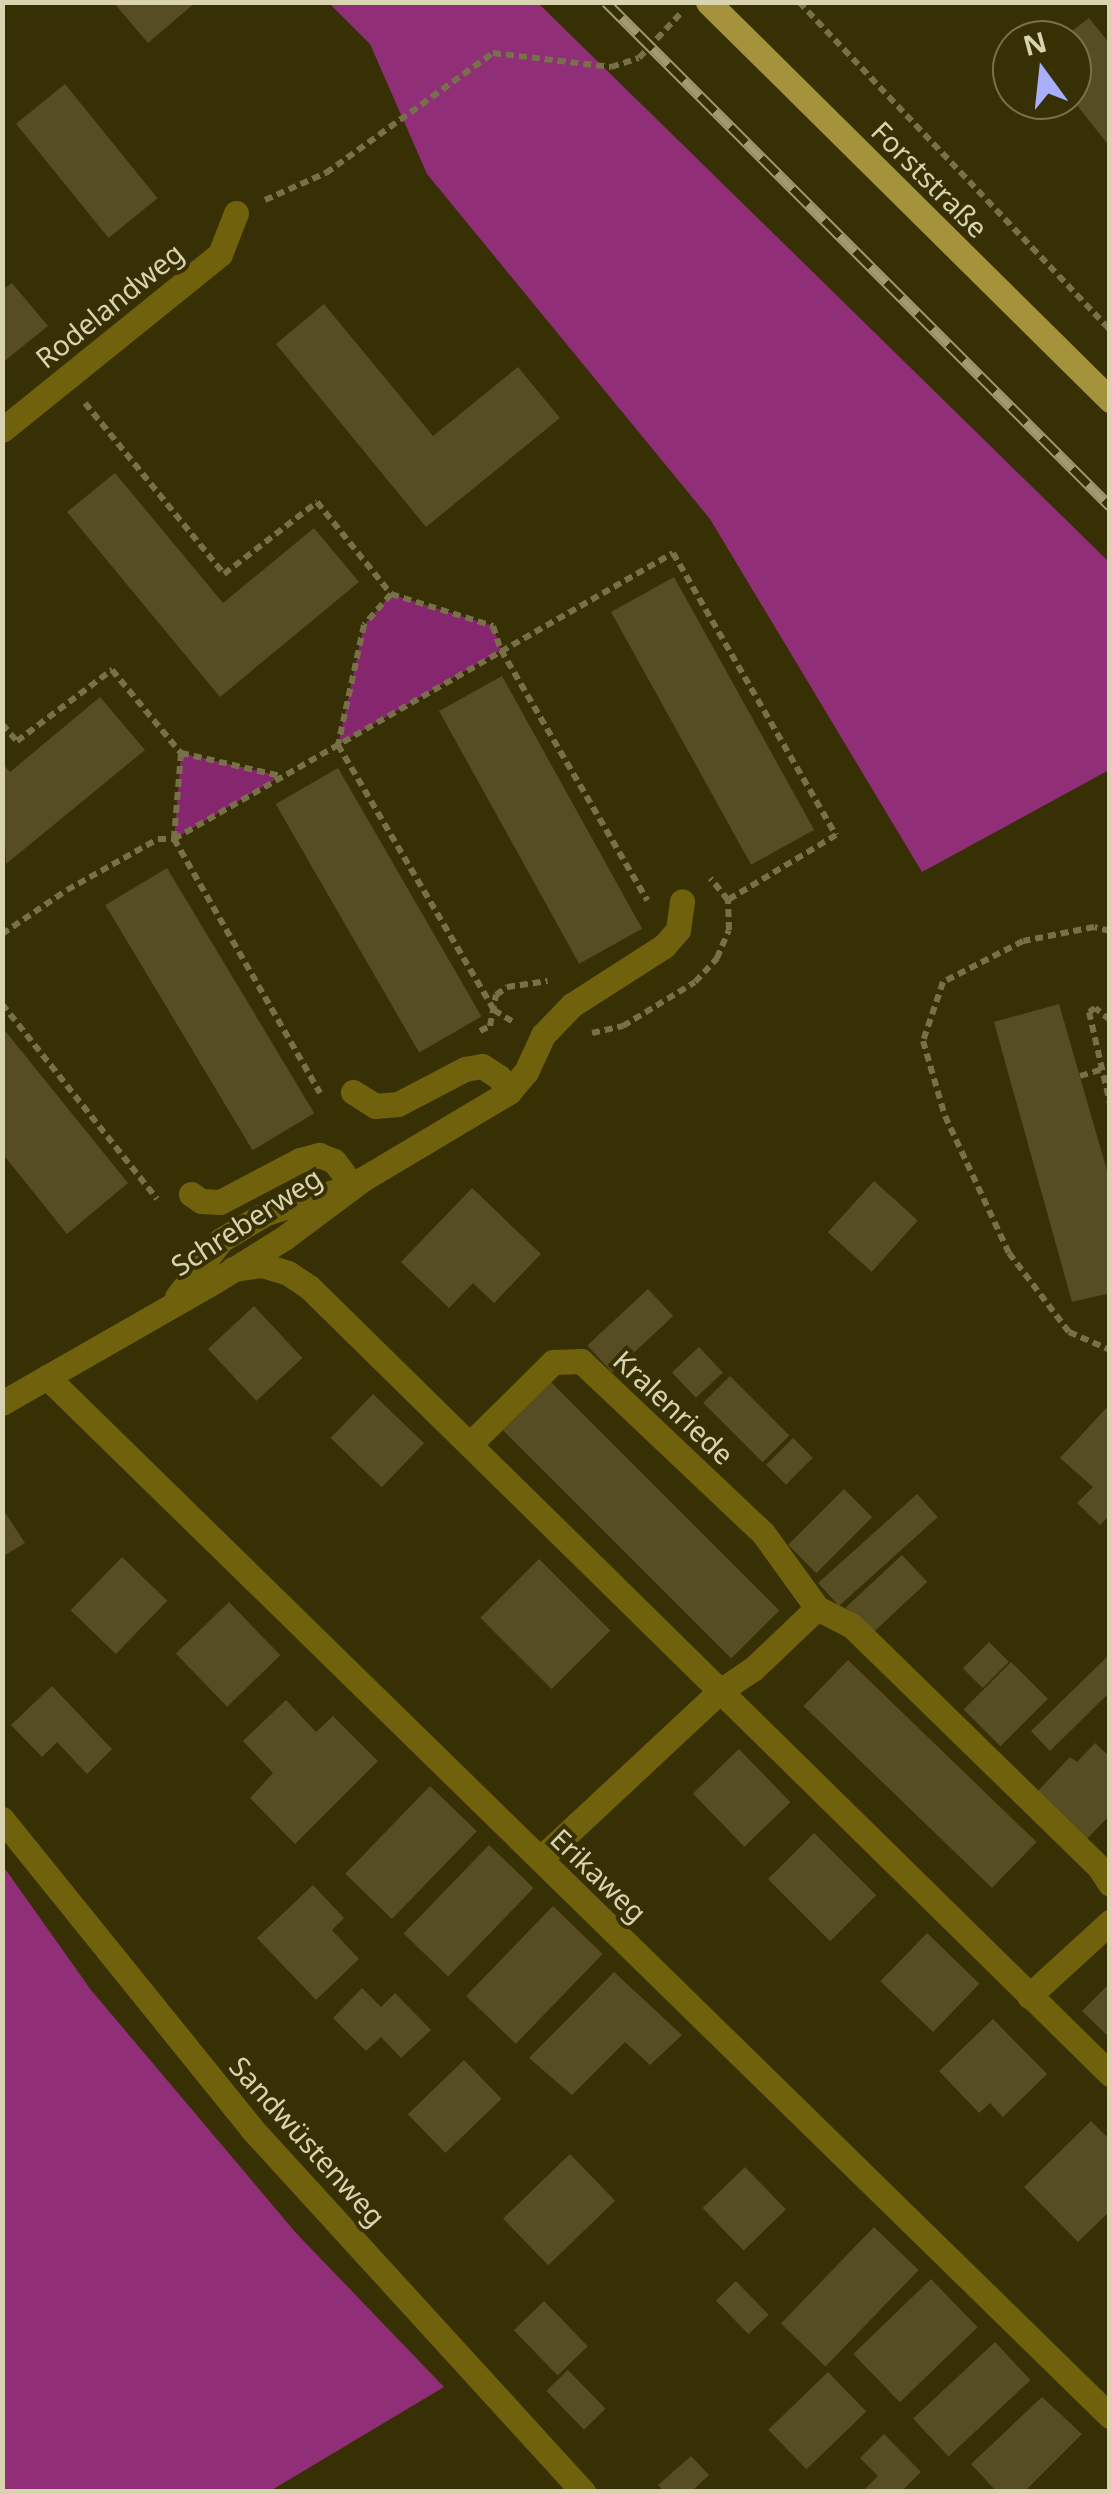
<!DOCTYPE html>
<html>
<head>
<meta charset="utf-8">
<style>
  body { margin:0 }
  #map { position:relative; width:1112px; height:2494px; overflow:hidden; background:#383005; font-family:"Noto Sans",sans-serif }
  div>[style] { position:absolute }
  .green>* { inset:0; background:#85266e }
  .forest>* { inset:0; background:#902e78 }
  .building>* { inset:0; background:#564d22; transform-origin:0 0 }
  .path>* { height:6px; margin-top:-3px; transform-origin:0; background:repeating-linear-gradient(90deg,#787048 0 8px,transparent 0 13px) }
  .minor>* { height:25px; margin:-12.5px; padding:0 12.5px; transform-origin:12.5px; border-radius:12.5px; background:#70620d }
  .major>* { height:25px; margin:-12.5px; padding:0 12.5px; transform-origin:12.5px; border-radius:12.5px; background:#a4933a }
  .rail>* { height:11px; margin-top:-5.5px; transform-origin:0; background:repeating-linear-gradient(90deg,#383005 0 22px,#a09972 0 44px); box-sizing:border-box; border-block:2px solid #a09972 }
  span { translate:-50% -50%; white-space:nowrap; text-align:center; line-height:1.15; -webkit-text-stroke:8px #383005; paint-order:stroke }
  .street-label { font-size:28px; color:#dad3af }
  .frame { position:absolute; inset:0; border:5px solid #dad3af; pointer-events:none }
  .north { position:absolute; left:992px; top:20px; width:100px; height:100px; box-sizing:border-box; background:#383005; border:2px solid #797149; border-radius:50%; rotate:345deg; font-size:28px; font-weight:700; line-height:40px; text-align:center; color:#dad3af }
  .north::after { content:''; display:block; margin:auto; width:35px; height:45px; background:#a8b0fc; clip-path:polygon(50% 0,100% 100%,50% 72%,0 100%) }
</style>
</head>
<body>
<div id="map">
  <div class="green">
    <i style="clip-path:polygon(391px 594px,493px 626px,501px 650px,338px 745px,364px 625px)"></i>
    <i style="clip-path:polygon(181px 753px,281px 776px,174px 839px)"></i>
  </div>
  <div class="forest">
    <i style="clip-path:polygon(329px 3px,538px 3px,1109px 562px,1109px 770px,922px 872px,710px 519px,427px 174px,370px 44px)"></i>
    <i style="clip-path:polygon(3px 1866px,91px 1990px,296px 2233px,444px 2387px,270px 2491px,3px 2491px)"></i>
  </div>
  <div class="building">
    <i style="clip-path:polygon(113px 2px,196px 2px,148px 43px)"></i>
    <i style="clip-path:polygon(1089px 18px,1110px 44px,1110px 147px,1072px 99px,1072px 40px,1060px 40px)"></i>
    <i style="left:65px;top:84px;width:147px;height:63px;rotate:51deg"></i>
    <i style="clip-path:polygon(12px 283px,48px 326px,2px 363px,2px 290px)"></i>
    <i style="clip-path:polygon(324px 304px,433px 436px,518px 367px,560px 418px,426px 527px,276px 344px)"></i>
    <i style="clip-path:polygon(115px 473px,223px 603px,314px 528px,359px 582px,220px 697px,67px 512px)"></i>
    <i style="left:674px;top:577px;width:289px;height:72px;rotate:61deg"></i>
    <i style="left:502px;top:676px;width:289px;height:72px;rotate:61deg"></i>
    <i style="clip-path:polygon(100px 697px,145px 750px,6px 864px,2px 763px,10px 772px)"></i>
    <i style="left:338px;top:768px;width:287px;height:72px;rotate:60deg"></i>
    <i style="left:167px;top:868px;width:286px;height:72px;rotate:59deg"></i>
    <i style="clip-path:polygon(1059px 1004px,1110px 1181px,1110px 1293px,1072px 1302px,994px 1022px)"></i>
    <i style="clip-path:polygon(2px 1027px,128px 1183px,67px 1234px,2px 1153px)"></i>
    <i style="left:874px;top:1181px;width:59px;height:69px;rotate:42deg"></i>
    <i style="clip-path:polygon(472px 1188px,541px 1254px,494px 1303px,473px 1283px,449px 1308px,401px 1262px)"></i>
    <i style="left:648px;top:1289px;width:37px;height:83px;rotate:47deg"></i>
    <i style="left:254px;top:1306px;width:71px;height:63px;rotate:47deg"></i>
    <i style="left:699px;top:1347px;width:35px;height:37px;rotate:47deg"></i>
    <i style="left:730px;top:1376px;width:84px;height:38px;rotate:45deg"></i>
    <i style="left:551px;top:1382px;width:323px;height:68px;rotate:45deg"></i>
    <i style="left:373px;top:1394px;width:71px;height:61px;rotate:44deg"></i>
    <i style="clip-path:polygon(1110px 1404px,1110px 1515px,1100px 1525px,1077px 1503px,1093px 1487px,1060px 1458px)"></i>
    <i style="left:793px;top:1438px;width:28px;height:38px;rotate:45deg"></i>
    <i style="left:844px;top:1489px;width:40px;height:79px;rotate:45deg"></i>
    <i style="left:917px;top:1494px;width:31px;height:133px;rotate:48deg"></i>
    <i style="clip-path:polygon(2px 1508px,25px 1543px,2px 1557px)"></i>
    <i style="left:902px;top:1555px;width:37px;height:77px;rotate:47deg"></i>
    <i style="left:122px;top:1557px;width:63px;height:74px;rotate:44deg"></i>
    <i style="left:539px;top:1559px;width:101px;height:83px;rotate:45deg"></i>
    <i style="left:229px;top:1602px;width:74px;height:74px;rotate:46deg"></i>
    <i style="left:989px;top:1642px;width:28px;height:37px;rotate:45deg"></i>
    <i style="clip-path:polygon(1110px 1654px,1110px 1692px,1050px 1751px,1031px 1731px)"></i>
    <i style="left:848px;top:1660px;width:262px;height:64px;rotate:44deg"></i>
    <i style="left:1011px;top:1662px;width:52px;height:67px;rotate:45deg"></i>
    <i style="clip-path:polygon(52px 1686px,112px 1749px,87px 1774px,57px 1742px,42px 1757px,11px 1725px)"></i>
    <i style="clip-path:polygon(286px 1700px,316px 1732px,333px 1716px,378px 1761px,295px 1844px,250px 1798px,273px 1773px,243px 1741px)"></i>
    <i style="clip-path:polygon(1095px 1743px,1110px 1757px,1110px 1815px,1086px 1840px,1036px 1793px,1070px 1757px,1077px 1762px)"></i>
    <i style="left:739px;top:1749px;width:74px;height:64px;rotate:46deg"></i>
    <i style="left:430px;top:1786px;width:65px;height:122px;rotate:44deg"></i>
    <i style="left:814px;top:1833px;width:88px;height:65px;rotate:45deg"></i>
    <i style="left:489px;top:1845px;width:62px;height:123px;rotate:44deg"></i>
    <i style="clip-path:polygon(313px 1885px,344px 1918px,332px 1930px,359px 1959px,316px 2000px,257px 1938px)"></i>
    <i style="left:553px;top:1906px;width:69px;height:125px;rotate:44deg"></i>
    <i style="left:927px;top:1933px;width:73px;height:67px;rotate:44deg"></i>
    <i style="clip-path:polygon(614px 1972px,682px 2035px,650px 2065px,625px 2042px,572px 2095px,529px 2058px)"></i>
    <i style="clip-path:polygon(1110px 1983px,1110px 2038px,1082px 2011px)"></i>
    <i style="clip-path:polygon(362px 1988px,381px 2007px,395px 1993px,431px 2030px,401px 2058px,381px 2037px,366px 2051px,333px 2018px)"></i>
    <i style="clip-path:polygon(993px 2019px,1047px 2074px,1003px 2117px,990px 2103px,979px 2113px,939px 2071px)"></i>
    <i style="left:464px;top:2060px;width:54px;height:78px;rotate:46deg"></i>
    <i style="clip-path:polygon(1091px 2121px,1110px 2140px,1110px 2211px,1078px 2242px,1024px 2187px)"></i>
    <i style="left:570px;top:2154px;width:65px;height:93px;rotate:46deg"></i>
    <i style="left:745px;top:2167px;width:59px;height:59px;rotate:46deg"></i>
    <i style="left:874px;top:2227px;width:62px;height:134px;rotate:44deg"></i>
    <i style="left:931px;top:2279px;width:67px;height:108px;rotate:46deg"></i>
    <i style="left:736px;top:2281px;width:47px;height:28px;rotate:46deg"></i>
    <i style="left:544px;top:2301px;width:63px;height:42px;rotate:46deg"></i>
    <i style="left:995px;top:2342px;width:52px;height:112px;rotate:47deg"></i>
    <i style="left:568px;top:2370px;width:54px;height:30px;rotate:46deg"></i>
    <i style="left:828px;top:2372px;width:55px;height:83px;rotate:46deg"></i>
    <i style="clip-path:polygon(1042px 2397px,1082px 2434px,1024px 2492px,997px 2492px,971px 2464px)"></i>
    <i style="clip-path:polygon(884px 2434px,921px 2472px,901px 2492px,862px 2492px,878px 2476px,860px 2458px)"></i>
    <i style="clip-path:polygon(691px 2456px,709px 2475px,691px 2492px,664px 2492px,658px 2485px)"></i>
  </div>
  <div class="path">
    <i style="left:799px;top:2px;width:452px;rotate:46.5deg"></i>
    <i style="left:265px;top:200px;width:67px;rotate:-23.9deg"></i>
    <i style="left:326px;top:173px;width:206px;rotate:-35.7deg"></i>
    <i style="left:493px;top:53px;width:119px;rotate:6.8deg"></i>
    <i style="left:611px;top:67px;width:29px;rotate:-18deg"></i>
    <i style="left:639px;top:58px;width:62px;rotate:-47deg"></i>
    <i style="left:85px;top:403px;width:220px;rotate:50.9deg"></i>
    <i style="left:224px;top:574px;width:118px;rotate:-37.7deg"></i>
    <i style="left:317px;top:502px;width:118px;rotate:51.2deg"></i>
    <i style="left:391px;top:594px;width:107px;rotate:17.4deg"></i>
    <i style="left:493px;top:626px;width:25px;rotate:72deg"></i>
    <i style="left:501px;top:650px;width:290px;rotate:59.7deg"></i>
    <i style="left:391px;top:594px;width:41px;rotate:131.1deg"></i>
    <i style="left:364px;top:625px;width:123px;rotate:102.2deg"></i>
    <i style="left:338px;top:745px;width:308px;rotate:59.5deg"></i>
    <i style="left:494px;top:1010px;width:22px;rotate:32deg"></i>
    <i style="left:2px;top:724px;width:23px;rotate:49deg"></i>
    <i style="left:17px;top:741px;width:119px;rotate:-36.8deg"></i>
    <i style="left:112px;top:670px;width:108px;rotate:50.3deg"></i>
    <i style="left:181px;top:753px;width:103px;rotate:13deg"></i>
    <i style="left:181px;top:753px;width:86px;rotate:94.7deg"></i>
    <i style="left:174px;top:839px;width:293px;rotate:60.1deg"></i>
    <i style="left:1110px;top:931px;width:16px;rotate:-166deg"></i>
    <i style="left:1094px;top:927px;width:72px;rotate:168.8deg"></i>
    <i style="left:1023px;top:941px;width:90px;rotate:152.9deg"></i>
    <i style="left:943px;top:982px;width:62px;rotate:108.7deg"></i>
    <i style="left:923px;top:1041px;width:78px;rotate:73.7deg"></i>
    <i style="left:945px;top:1116px;width:151px;rotate:65deg"></i>
    <i style="left:1009px;top:1253px;width:99px;rotate:52.8deg"></i>
    <i style="left:1069px;top:1332px;width:45px;rotate:23.7deg"></i>
    <i style="left:2px;top:934px;width:78px;rotate:-34.1deg"></i>
    <i style="left:67px;top:890px;width:104px;rotate:-29.3deg"></i>
    <i style="left:158px;top:839px;width:16px"></i>
    <i style="left:174px;top:839px;width:575px;rotate:-29.82deg"></i>
    <i style="left:673px;top:553px;width:326px;rotate:60deg"></i>
    <i style="left:836px;top:835px;width:126px;rotate:149deg"></i>
    <i style="left:728px;top:900px;width:28px;rotate:-129deg"></i>
    <i style="left:2px;top:1004px;width:249px;rotate:51.5deg"></i>
    <i style="left:1110px;top:1020px;width:19px;rotate:-141deg"></i>
    <i style="left:1095px;top:1008px;width:7px;rotate:146deg"></i>
    <i style="left:1089px;top:1012px;width:94px;rotate:77.1deg"></i>
    <i style="left:480px;top:1031px;width:11px;rotate:-27deg"></i>
    <i style="left:490px;top:1026px;width:32px;rotate:-79deg"></i>
    <i style="left:496px;top:995px;width:14px;rotate:-36deg"></i>
    <i style="left:507px;top:987px;width:41px;rotate:-8.3deg"></i>
    <i style="left:592px;top:1033px;width:32px;rotate:-13deg"></i>
    <i style="left:623px;top:1026px;width:84px;rotate:-31.4deg"></i>
    <i style="left:695px;top:982px;width:33px;rotate:-47deg"></i>
    <i style="left:717px;top:958px;width:30px;rotate:-67deg"></i>
    <i style="left:729px;top:930px;width:30px;rotate:-92deg"></i>
    <i style="left:1080px;top:1076px;width:21px;rotate:-17deg"></i>
  </div>
  <div class="minor">
    <i style="left:2px;top:430px;width:280px;rotate:-38.9deg"></i>
    <i style="left:220px;top:254px;width:44px;rotate:-68.7deg"></i>
    <i style="left:353px;top:1092px;width:26px;rotate:32deg"></i>
    <i style="left:375px;top:1106px;width:23px;rotate:-5deg"></i>
    <i style="left:398px;top:1104px;width:76px;rotate:-27.6deg"></i>
    <i style="left:465px;top:1069px;width:17px;rotate:-10deg"></i>
    <i style="left:482px;top:1066px;width:20px;rotate:33deg"></i>
    <i style="left:499px;top:1077px;width:18px;rotate:56deg"></i>
    <i style="left:191px;top:1194px;width:12px;rotate:35deg"></i>
    <i style="left:201px;top:1201px;width:19px;rotate:3deg"></i>
    <i style="left:220px;top:1202px;width:90px;rotate:-27.7deg"></i>
    <i style="left:300px;top:1160px;width:20px;rotate:-15deg"></i>
    <i style="left:319px;top:1155px;width:16px;rotate:22deg"></i>
    <i style="left:334px;top:1161px;width:31px;rotate:53deg"></i>
    <i style="left:233px;top:1269px;width:29px;rotate:-8deg"></i>
    <i style="left:262px;top:1265px;width:27px;rotate:17deg"></i>
    <i style="left:288px;top:1273px;width:25px;rotate:34deg"></i>
    <i style="left:309px;top:1287px;width:1123px;rotate:44.49deg"></i>
    <i style="left:177px;top:1297px;width:72px;rotate:-52.3deg"></i>
    <i style="left:221px;top:1240px;width:52px;rotate:-31deg"></i>
    <i style="left:266px;top:1213px;width:70px;rotate:-17.4deg"></i>
    <i style="left:47px;top:1377px;width:1486px;rotate:44.35deg"></i>
    <i style="left:2px;top:1403px;width:245px;rotate:-29.8deg"></i>
    <i style="left:215px;top:1281px;width:81px;rotate:-31.9deg"></i>
    <i style="left:284px;top:1238px;width:99px;rotate:-36.8deg"></i>
    <i style="left:363px;top:1179px;width:170px;rotate:-30.8deg"></i>
    <i style="left:509px;top:1092px;width:26px;rotate:-50deg"></i>
    <i style="left:526px;top:1072px;width:41px;rotate:-65.3deg"></i>
    <i style="left:543px;top:1035px;width:42px;rotate:-46deg"></i>
    <i style="left:572px;top:1005px;width:109px;rotate:-32.7deg"></i>
    <i style="left:664px;top:946px;width:21px;rotate:-49deg"></i>
    <i style="left:678px;top:930px;width:29px;rotate:-82deg"></i>
    <i style="left:471px;top:1443px;width:115px;rotate:-44.6deg"></i>
    <i style="left:553px;top:1362px;width:28px;rotate:-2deg"></i>
    <i style="left:581px;top:1361px;width:250px;rotate:43.4deg"></i>
    <i style="left:763px;top:1533px;width:92px;rotate:54.2deg"></i>
    <i style="left:817px;top:1608px;width:38px;rotate:27deg"></i>
    <i style="left:851px;top:1625px;width:347px;rotate:44.3deg"></i>
    <i style="left:1099px;top:1867px;width:20px;rotate:57deg"></i>
    <i style="left:2px;top:1819px;width:397px;rotate:51.1deg"></i>
    <i style="left:251px;top:2128px;width:493px;rotate:47.6deg"></i>
    <i style="left:540px;top:1859px;width:246px;rotate:-43deg"></i>
    <i style="left:720px;top:1691px;width:40px;rotate:-34deg"></i>
    <i style="left:753px;top:1669px;width:88px;rotate:-43.6deg"></i>
    <i style="left:1029px;top:1996px;width:110px;rotate:-42.4deg"></i>
  </div>
  <div class="major">
    <i style="left:708px;top:2px;width:566px;rotate:44.71deg"></i>
  </div>
  <div class="rail">
    <i style="left:606px;top:2px;width:713px;rotate:45deg"></i>
  </div>
  <div class="street-label">
    <span style="left:930px;top:179px;rotate:45deg">Forststraße</span>
    <span style="left:109px;top:305px;rotate:-39deg">Rodelandweg</span>
    <span style="left:246px;top:1221px;rotate:-33deg">Schreberweg</span>
    <span style="left:674px;top:1407px;rotate:43deg">Kralenriede</span>
    <span style="left:599px;top:1875px;rotate:44deg">Erikaweg</span>
    <span style="left:308px;top:2141px;rotate:48deg">Sandwüstenweg</span>
  </div>
  <div class="frame"></div>
  <div class="north">N</div>
</div>
</body>
</html>
